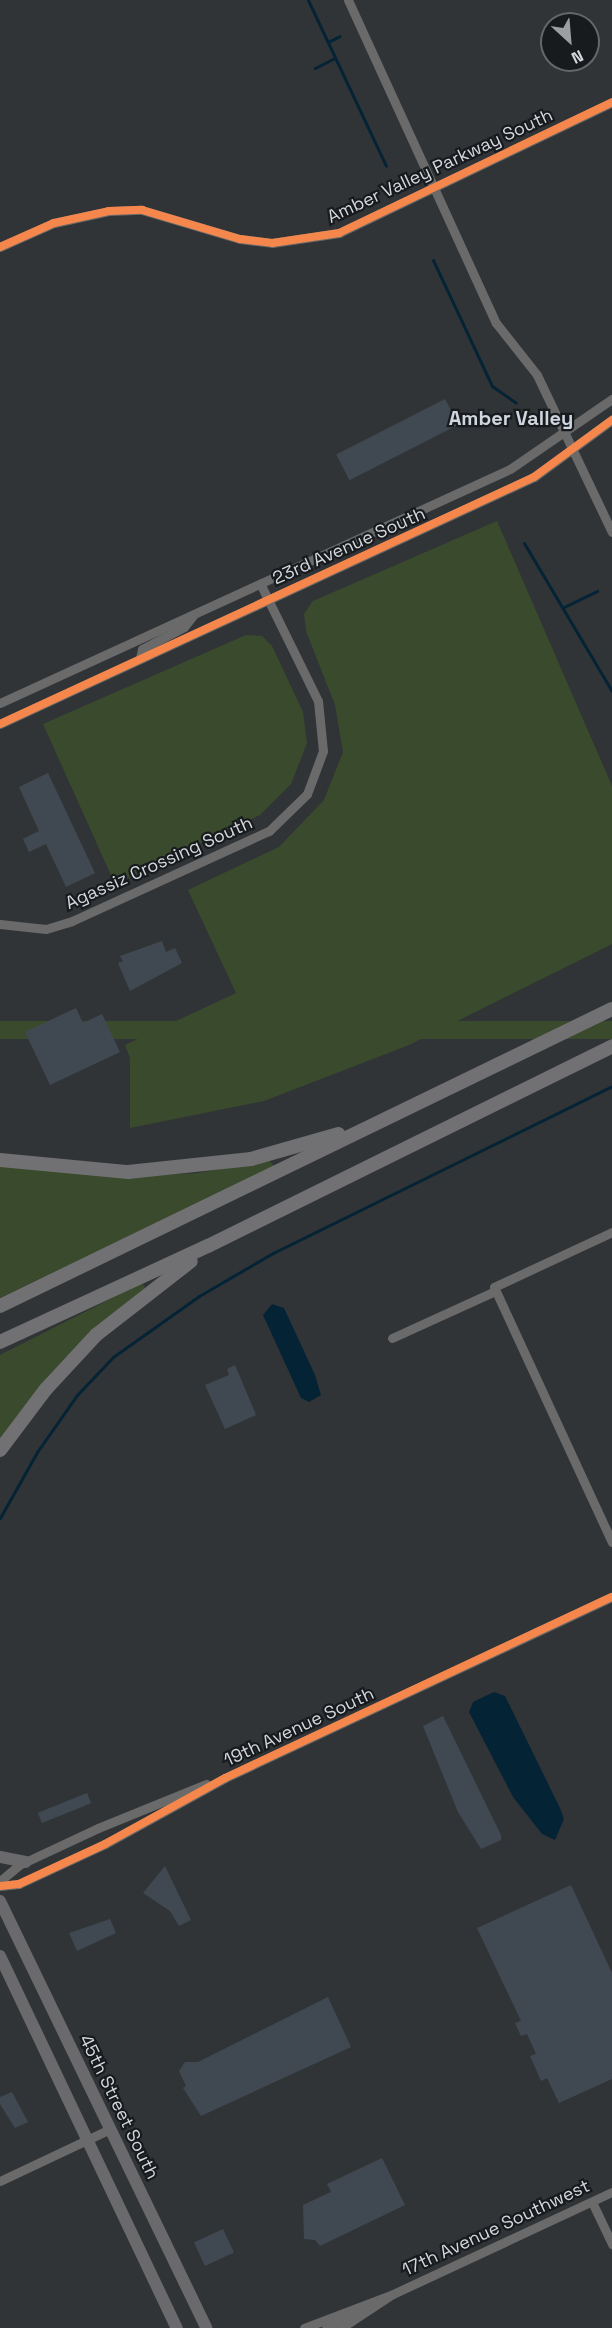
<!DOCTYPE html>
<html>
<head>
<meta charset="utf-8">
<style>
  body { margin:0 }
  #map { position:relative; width:612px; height:2328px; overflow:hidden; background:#313437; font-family:"Space Grotesk",sans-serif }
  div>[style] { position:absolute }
  .green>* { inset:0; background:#3a4a2c; transform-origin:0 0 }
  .water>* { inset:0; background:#042335 }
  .stream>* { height:3px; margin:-1.5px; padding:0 1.5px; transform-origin:1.5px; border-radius:1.5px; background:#042335 }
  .building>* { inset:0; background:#404952; transform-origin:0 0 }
  .minor>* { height:9px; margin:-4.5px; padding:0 4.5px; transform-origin:4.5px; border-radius:4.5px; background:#6a6a6a }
  .major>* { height:12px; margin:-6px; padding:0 6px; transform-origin:6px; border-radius:6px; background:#6a6a6c }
  .highway>* { height:14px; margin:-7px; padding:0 7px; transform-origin:7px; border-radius:7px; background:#717072 }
  .cycleway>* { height:8px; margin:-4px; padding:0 4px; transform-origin:4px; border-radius:4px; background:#f5874c }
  span { translate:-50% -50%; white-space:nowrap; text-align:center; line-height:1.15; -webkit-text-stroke:4.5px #181b1e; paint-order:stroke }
  .street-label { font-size:18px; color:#d4d8dc }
  .neighbourhood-label { font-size:20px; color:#cfd6df; font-weight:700 }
  .north { position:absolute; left:540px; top:12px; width:60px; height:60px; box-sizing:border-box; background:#181b1e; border:2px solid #63676a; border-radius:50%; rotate:154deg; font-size:16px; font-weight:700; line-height:24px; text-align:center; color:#d4d8dc }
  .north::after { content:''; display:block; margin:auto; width:21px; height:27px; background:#9b9fa2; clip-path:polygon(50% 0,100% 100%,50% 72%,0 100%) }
</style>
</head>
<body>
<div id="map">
  <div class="green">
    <i style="clip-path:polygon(497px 521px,612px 786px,612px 944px,409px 1045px,264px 1101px,130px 1128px,130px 1058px,125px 1045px,236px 993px,188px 890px,279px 847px,324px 800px,343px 752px,335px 705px,306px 631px,304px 614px,313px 601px)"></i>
    <i style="clip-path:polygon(246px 635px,262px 636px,272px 646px,303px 712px,307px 743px,291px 784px,260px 815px,115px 884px,43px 724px)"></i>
    <i style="left:612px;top:1021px;width:18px;height:680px;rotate:90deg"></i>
    <i style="clip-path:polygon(269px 1160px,274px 1166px,0 1298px,0 1165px,130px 1177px,198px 1173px)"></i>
    <i style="clip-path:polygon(142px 1283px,146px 1289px,0 1441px,0 1355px)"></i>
  </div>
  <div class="water">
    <i style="clip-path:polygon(272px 1304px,284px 1308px,315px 1375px,321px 1395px,309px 1402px,301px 1398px,263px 1315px)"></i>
    <i style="clip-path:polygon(494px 1692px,505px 1696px,560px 1808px,564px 1819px,555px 1840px,542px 1834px,513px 1797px,469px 1712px,473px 1702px)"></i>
  </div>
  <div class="stream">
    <i style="left:308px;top:0;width:183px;rotate:64.8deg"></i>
    <i style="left:328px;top:42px;width:13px;rotate:-27deg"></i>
    <i style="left:315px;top:68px;width:22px;rotate:-27deg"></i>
    <i style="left:433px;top:260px;width:139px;rotate:64.9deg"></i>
    <i style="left:492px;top:386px;width:29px;rotate:35deg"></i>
    <i style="left:524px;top:543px;width:172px;rotate:59.3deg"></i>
    <i style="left:564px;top:607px;width:37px;rotate:-26deg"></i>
    <i style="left:0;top:1518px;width:76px;rotate:-60.7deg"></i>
    <i style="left:37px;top:1452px;width:70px;rotate:-54.9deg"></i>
    <i style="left:77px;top:1395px;width:52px;rotate:-46.5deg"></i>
    <i style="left:113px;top:1357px;width:105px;rotate:-35.3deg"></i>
    <i style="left:199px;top:1296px;width:86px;rotate:-30.2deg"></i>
    <i style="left:273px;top:1253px;width:378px;rotate:-26.2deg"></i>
  </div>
  <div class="building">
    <i style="left:445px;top:399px;width:29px;height:122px;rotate:63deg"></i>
    <i style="clip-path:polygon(48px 773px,95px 873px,66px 887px,46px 844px,29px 852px,23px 839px,39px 831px,19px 787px)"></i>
    <i style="clip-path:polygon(162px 941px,166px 952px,175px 948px,182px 963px,130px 991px,118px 963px,123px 961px,120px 956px)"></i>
    <i style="clip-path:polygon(76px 1008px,83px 1023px,102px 1014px,120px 1052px,50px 1085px,25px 1032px)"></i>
    <i style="clip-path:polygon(235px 1365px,256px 1415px,225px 1429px,205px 1385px,229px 1375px,227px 1369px)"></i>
    <i style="clip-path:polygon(443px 1716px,501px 1835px,501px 1840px,481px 1849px,458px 1812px,423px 1726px)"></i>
    <i style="left:87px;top:1793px;width:11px;height:53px;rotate:68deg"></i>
    <i style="clip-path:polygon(165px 1866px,191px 1920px,179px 1926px,170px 1911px,143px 1893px)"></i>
    <i style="clip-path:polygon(571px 1885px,612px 1973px,612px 2079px,559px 2103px,547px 2078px,541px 2081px,530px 2056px,536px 2054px,527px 2034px,521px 2036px,515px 2023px,521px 2021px,477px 1928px)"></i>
    <i style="clip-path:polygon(110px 1919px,116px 1933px,77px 1951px,69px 1933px)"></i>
    <i style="clip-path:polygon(328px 1997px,351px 2047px,201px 2116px,183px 2088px,186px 2086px,179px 2071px,185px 2062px,198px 2062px)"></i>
    <i style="clip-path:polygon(12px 2092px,28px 2122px,15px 2128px,0 2104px,0 2097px)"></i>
    <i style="clip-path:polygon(382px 2158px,405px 2205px,320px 2246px,315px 2240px,304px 2239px,303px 2205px,331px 2192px,327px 2184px)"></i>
    <i style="left:223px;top:2229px;width:26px;height:32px;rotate:65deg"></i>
  </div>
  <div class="minor">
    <i style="left:348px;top:0;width:355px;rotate:65.4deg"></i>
    <i style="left:496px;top:323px;width:66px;rotate:51.7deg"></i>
    <i style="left:537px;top:375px;width:174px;rotate:64.5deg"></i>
    <i style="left:0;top:247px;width:59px;rotate:-24deg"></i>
    <i style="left:54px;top:223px;width:56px;rotate:-12.3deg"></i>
    <i style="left:109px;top:211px;width:33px;rotate:-2deg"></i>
    <i style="left:142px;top:210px;width:102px;rotate:16.5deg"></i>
    <i style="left:240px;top:239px;width:32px;rotate:7deg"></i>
    <i style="left:272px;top:243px;width:68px;rotate:-8.5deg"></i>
    <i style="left:339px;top:233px;width:303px;rotate:-25.6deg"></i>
    <i style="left:140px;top:658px;width:9px;rotate:-77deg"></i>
    <i style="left:142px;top:649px;width:47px;rotate:-27.6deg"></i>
    <i style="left:184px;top:627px;width:16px;rotate:-52deg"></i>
    <i style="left:0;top:703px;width:561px;rotate:-24.65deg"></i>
    <i style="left:510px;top:469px;width:124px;rotate:-34.5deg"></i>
    <i style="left:0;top:724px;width:588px;rotate:-24.82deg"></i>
    <i style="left:534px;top:477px;width:97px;rotate:-36.2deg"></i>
    <i style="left:0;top:924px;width:46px;rotate:6.2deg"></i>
    <i style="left:46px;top:929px;width:27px;rotate:-17deg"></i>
    <i style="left:72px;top:921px;width:217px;rotate:-24.6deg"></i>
    <i style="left:269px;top:831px;width:53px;rotate:-44.2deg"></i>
    <i style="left:307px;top:794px;width:46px;rotate:-69.6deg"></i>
    <i style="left:323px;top:751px;width:50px;rotate:-95.7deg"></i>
    <i style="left:318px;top:701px;width:131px;rotate:-116.2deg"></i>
    <i style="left:612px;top:1232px;width:130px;rotate:155deg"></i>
    <i style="left:494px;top:1287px;width:281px;rotate:65.2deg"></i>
    <i style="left:392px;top:1338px;width:113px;rotate:-24.5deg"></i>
    <i style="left:0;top:1881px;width:25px;rotate:-40deg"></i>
    <i style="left:19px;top:1865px;width:87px;rotate:-25.1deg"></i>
    <i style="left:98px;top:1828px;width:117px;rotate:-22.2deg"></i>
    <i style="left:0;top:1886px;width:19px;rotate:-6deg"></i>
    <i style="left:19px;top:1884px;width:95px;rotate:-24.9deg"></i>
    <i style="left:105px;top:1844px;width:137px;rotate:-28.8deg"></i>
    <i style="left:225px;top:1778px;width:427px;rotate:-25.1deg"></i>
    <i style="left:0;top:2181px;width:122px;rotate:-25.3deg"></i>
    <i style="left:592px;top:2202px;width:47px;rotate:64.5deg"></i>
    <i style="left:304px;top:2328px;width:95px;rotate:-20.9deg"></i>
    <i style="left:393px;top:2294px;width:242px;rotate:-25deg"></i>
    <i style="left:326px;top:2328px;width:34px;rotate:-30deg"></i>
    <i style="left:341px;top:2328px;width:60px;rotate:-33.4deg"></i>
  </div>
  <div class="major">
    <i style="left:0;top:1857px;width:26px;rotate:11deg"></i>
    <i style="left:0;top:1901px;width:474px;rotate:64.2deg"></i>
    <i style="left:0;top:1956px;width:412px;rotate:64.6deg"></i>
  </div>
  <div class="highway">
    <i style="left:0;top:1160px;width:129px;rotate:5.4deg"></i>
    <i style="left:128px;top:1172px;width:124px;rotate:-6deg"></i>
    <i style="left:251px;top:1159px;width:91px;rotate:-15.9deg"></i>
    <i style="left:0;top:1306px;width:680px;rotate:-25.89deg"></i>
    <i style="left:0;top:1342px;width:229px;rotate:-24.8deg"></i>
    <i style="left:208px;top:1246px;width:451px;rotate:-26.3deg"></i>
    <i style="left:0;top:1450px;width:76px;rotate:-53deg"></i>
    <i style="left:46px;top:1389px;width:74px;rotate:-47.2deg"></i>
    <i style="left:96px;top:1335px;width:120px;rotate:-37.9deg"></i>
  </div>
  <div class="cycleway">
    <i style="left:0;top:247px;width:59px;rotate:-24deg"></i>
    <i style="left:54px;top:223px;width:56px;rotate:-12.3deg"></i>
    <i style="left:109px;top:211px;width:33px;rotate:-2deg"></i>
    <i style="left:142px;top:210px;width:102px;rotate:16.5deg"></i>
    <i style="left:240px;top:239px;width:32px;rotate:7deg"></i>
    <i style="left:272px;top:243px;width:68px;rotate:-8.5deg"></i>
    <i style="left:339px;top:233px;width:303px;rotate:-25.6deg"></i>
    <i style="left:0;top:724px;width:588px;rotate:-24.82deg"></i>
    <i style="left:534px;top:477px;width:97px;rotate:-36.2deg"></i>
    <i style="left:0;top:1886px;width:19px;rotate:-6deg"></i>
    <i style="left:19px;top:1884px;width:95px;rotate:-24.9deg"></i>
    <i style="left:105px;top:1844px;width:137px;rotate:-28.8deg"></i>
    <i style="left:225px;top:1778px;width:427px;rotate:-25.1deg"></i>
  </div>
  <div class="street-label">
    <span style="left:440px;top:166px;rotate:-25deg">Amber Valley Parkway South</span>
    <span style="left:349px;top:546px;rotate:-24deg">23rd Avenue South</span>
    <span style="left:159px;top:863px;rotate:-24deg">Agassiz Crossing South</span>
    <span style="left:299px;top:1727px;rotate:-25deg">19th Avenue South</span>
    <span style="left:119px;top:2107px;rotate:64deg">45th Street South</span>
    <span style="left:496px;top:2228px;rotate:-25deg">17th Avenue Southwest</span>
  </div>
  <div class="neighbourhood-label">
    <span style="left:511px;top:418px">Amber Valley</span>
  </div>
  <div class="north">N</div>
</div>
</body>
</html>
